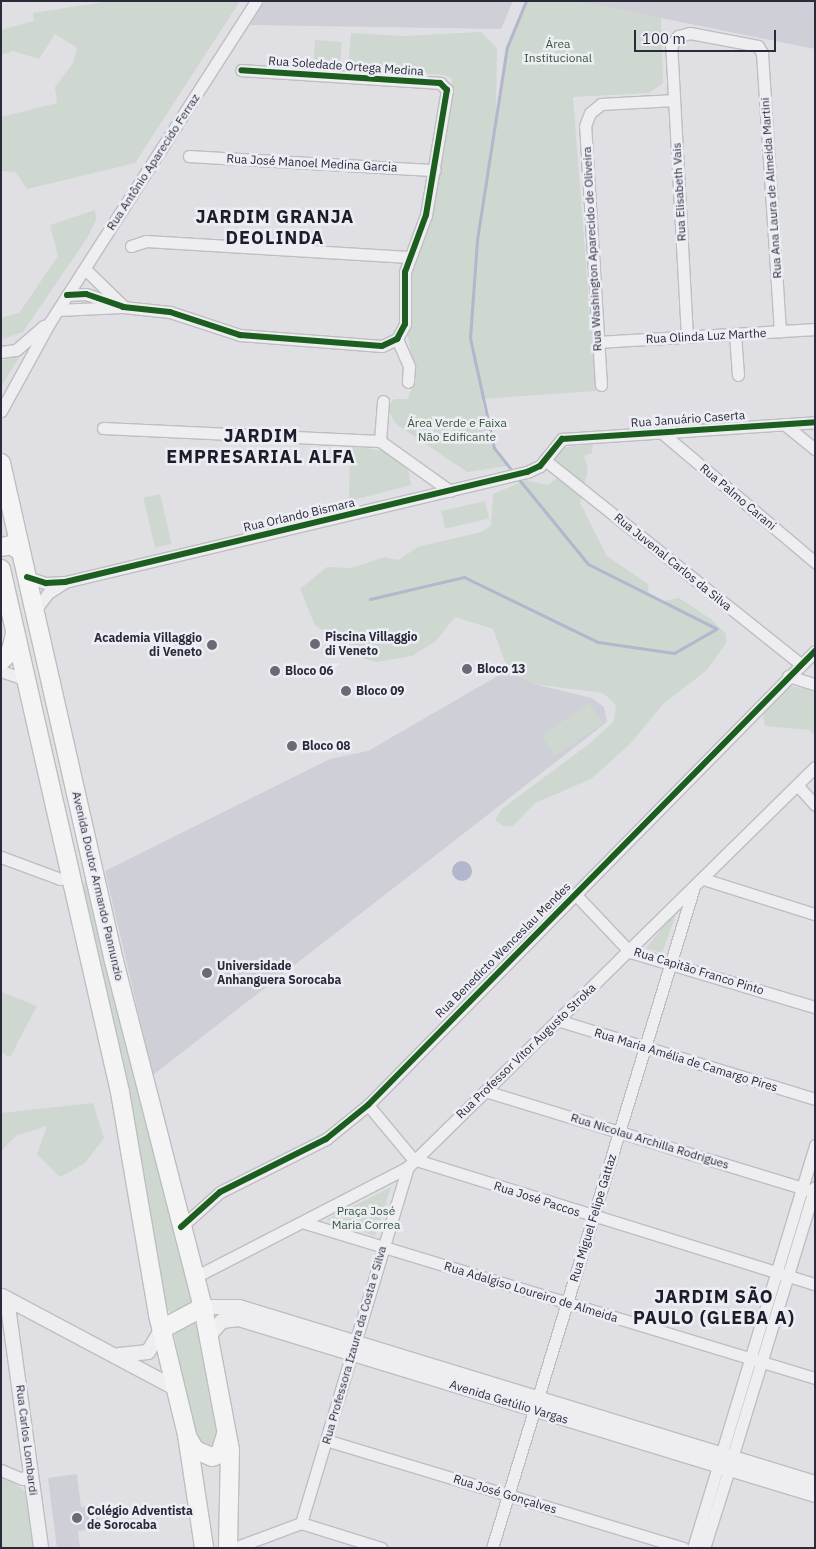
<!DOCTYPE html>
<html>
<head>
<meta charset="utf-8">
<style>
  body { margin:0 }
  #map { position:relative; width:816px; height:1549px; overflow:hidden; background:#e0e0e4; font-family:"IBM Plex Sans",sans-serif }
  div>[style] { position:absolute }
  .built>* { inset:0; background:#cecfd7 }
  .green>* { inset:0; background:#ced7d0; transform-origin:0 0 }
  .water>* { inset:0; background:#b1b7cc }
  .round { border-radius:50% }
  .stream>* { height:3px; margin:-1.5px; padding:0 1.5px; transform-origin:1.5px; border-radius:1.5px; background:#b1b7cc }
  .roads { filter:drop-shadow(1px 0 #bebec2) drop-shadow(-1px 0 #bebec2) drop-shadow(0 1px #bebec2) drop-shadow(0 -1px #bebec2) }
  .minor>* { height:11px; margin:-5.5px; padding:0 5.5px; transform-origin:5.5px; border-radius:5.5px; background:#eeeef1 }
  .tertiary>* { height:14px; margin:-7px; padding:0 7px; transform-origin:7px; border-radius:7px; background:#eeeef1 }
  .primary>* { height:18px; margin:-9px; padding:0 9px; transform-origin:9px; border-radius:9px; background:#f4f4f4 }
  .cycleway>* { height:6px; margin:-3px; padding:0 3px; transform-origin:3px; border-radius:3px; background:#1b5e20 }
  .dots>* { width:14px; height:14px; translate:-50% -50%; box-sizing:border-box; border:2px solid #edeef4; border-radius:50% }
  span { translate:-50% -50%; white-space:nowrap; text-align:center; line-height:1.15; -webkit-text-stroke:5px #edeef4; paint-order:stroke }
  .park-label { font-size:12px; color:#385539 }
  .street-label { font-size:12px; color:#292b3b }
  .poi-label { font-size:12px; color:#292b3b; font-weight:700 }
  .left { translate:0 -50%; text-align:left }
  .right { translate:-100% -50%; text-align:right }
  .district-label { font-size:18px; color:#1b1d2b; font-weight:700; letter-spacing:1px }
  .frame { position:absolute; inset:0; border:2px solid #292b3b; pointer-events:none }
  .scale { position:absolute; left:634px; top:30px; width:142px; height:22px; box-sizing:border-box; border:2px solid #292b3b; border-top:0; padding-left:6px; font-size:15px; line-height:18px; white-space:nowrap; color:#292b3b; -webkit-text-stroke:4px #edeef4; paint-order:stroke }
</style>
</head>
<body>
<div id="map">
  <div class="built">
    <i style="clip-path:polygon(265px 1px,513px 1px,501px 29px,250px 25px)"></i>
    <i style="clip-path:polygon(576px 1px,815px 1px,815px 49px,591px 4px)"></i>
    <i style="clip-path:polygon(508px 670px,534px 684px,592px 698px,604px 707px,607px 722px,153px 1075px,105px 871px,330px 759px,368px 751px)"></i>
    <i style="clip-path:polygon(77px 1474px,81px 1507px,98px 1505px,101px 1528px,78px 1531px,80px 1548px,57px 1548px,48px 1478px)"></i>
  </div>
  <div class="green">
    <i style="clip-path:polygon(110px 1px,240px 1px,135px 163px,27px 189px,16px 172px,1px 171px,1px 117px,57px 103px,55px 87px,73px 63px,77px 48px,55px 34px,39px 59px,13px 51px,1px 55px,1px 30px,34px 21px,33px 13px)"></i>
    <i style="clip-path:polygon(526px 1px,576px 1px,661px 18px,663px 83px,649px 93px,573px 97px,596px 391px,481px 399px,494px 448px,508px 466px,467px 472px,396px 424px,387px 408px,394px 399px,407px 399px,416px 381px,407px 331px,412px 320px,409px 280px,433px 206px,452px 79px,445px 75px,348px 68px,351px 33px,403px 36px,481px 32px,497px 48px,496px 114px,507px 47px)"></i>
    <i style="left:315px;top:40px;width:27px;height:19px;rotate:4deg"></i>
    <i style="clip-path:polygon(95px 210px,96px 220px,87px 238px,23px 332px,1px 340px,1px 318px,19px 313px,58px 256px,50px 225px)"></i>
    <i style="clip-path:polygon(21px 355px,14px 366px,1px 386px,1px 361px)"></i>
    <i style="clip-path:polygon(593px 444px,592px 453px,584px 456px,588px 469px,580px 503px,607px 556px,648px 584px,649px 596px,659px 602px,679px 598px,711px 619px,726px 634px,726px 643px,707px 670px,663px 704px,630px 744px,591px 779px,535px 803px,513px 826px,503px 826px,495px 820px,503px 808px,589px 744px,614px 721px,616px 705px,603px 693px,534px 684px,508px 670px,493px 629px,455px 617px,436px 641px,412px 656px,377px 662px,362px 658px,315px 625px,300px 589px,327px 567px,351px 568px,385px 557px,398px 560px,418px 547px,481px 532px,491px 526px,493px 494px,526px 480px,547px 485px,564px 474px,552px 463px,561px 448px)"></i>
    <i style="clip-path:polygon(350px 446px,385px 451px,408px 468px,411px 485px,349px 501px)"></i>
    <i style="left:160px;top:494px;width:51px;height:17px;rotate:77deg"></i>
    <i style="left:485px;top:501px;width:18px;height:45px;rotate:77deg"></i>
    <i style="clip-path:polygon(788px 686px,815px 690px,815px 736px,810px 730px,765px 726px,763px 713px)"></i>
    <i style="left:589px;top:703px;width:25px;height:58px;rotate:56deg"></i>
    <i style="clip-path:polygon(85px 881px,91px 881px,167px 1205px,191px 1288px,193px 1304px,173px 1314px,165px 1308px,146px 1184px,82px 889px)"></i>
    <i style="clip-path:polygon(678px 909px,662px 953px,646px 948px)"></i>
    <i style="clip-path:polygon(1px 992px,37px 1006px,10px 1057px,1px 1052px)"></i>
    <i style="clip-path:polygon(93px 1103px,104px 1138px,84px 1164px,60px 1177px,37px 1154px,47px 1126px,17px 1135px,1px 1151px,1px 1113px)"></i>
    <i style="clip-path:polygon(391px 1187px,375px 1236px,327px 1220px,328px 1219px)"></i>
    <i style="clip-path:polygon(197px 1319px,223px 1438px,220px 1448px,198px 1447px,174px 1336px,177px 1329px)"></i>
    <i style="clip-path:polygon(1px 1475px,28px 1493px,35px 1548px,1px 1548px)"></i>
  </div>
  <div class="water">
    <i class="round" style="left:308px;top:638px;width:12px;height:12px"></i>
    <i class="round" style="left:452px;top:861px;width:20px;height:20px"></i>
  </div>
  <div class="stream">
    <i style="left:513px;top:472px;width:31px;rotate:-128deg"></i>
    <i style="left:494px;top:448px;width:113px;rotate:-102.3deg"></i>
    <i style="left:470px;top:338px;width:98px;rotate:-85.9deg"></i>
    <i style="left:477px;top:240px;width:195px;rotate:-81.2deg"></i>
    <i style="left:507px;top:47px;width:50px;rotate:-67.6deg"></i>
    <i style="left:517px;top:477px;width:112px;rotate:50.8deg"></i>
    <i style="left:588px;top:564px;width:144px;rotate:26.7deg"></i>
    <i style="left:370px;top:599px;width:97px;rotate:-13.2deg"></i>
    <i style="left:464px;top:577px;width:149px;rotate:25.9deg"></i>
    <i style="left:598px;top:642px;width:77px;rotate:8.2deg"></i>
    <i style="left:674px;top:653px;width:48px;rotate:-29.7deg"></i>
  </div>
  <div class="roads">
    <div class="minor">
      <i style="left:189px;top:156px;width:246px;rotate:3.3deg"></i>
      <i style="left:131px;top:246px;width:16px;rotate:-18deg"></i>
      <i style="left:146px;top:241px;width:263px;rotate:3.5deg"></i>
      <i style="left:85px;top:269px;width:52px;rotate:44.2deg"></i>
      <i style="left:67px;top:295px;width:19px;rotate:-3deg"></i>
      <i style="left:86px;top:294px;width:39px;rotate:19deg"></i>
      <i style="left:123px;top:307px;width:47px;rotate:6.1deg"></i>
      <i style="left:170px;top:312px;width:74px;rotate:18.2deg"></i>
      <i style="left:240px;top:335px;width:142px;rotate:4.4deg"></i>
      <i style="left:382px;top:346px;width:17px;rotate:-25deg"></i>
      <i style="left:397px;top:339px;width:17px;rotate:-62deg"></i>
      <i style="left:405px;top:324px;width:52px;rotate:-90deg"></i>
      <i style="left:405px;top:272px;width:61px;rotate:-69.8deg"></i>
      <i style="left:426px;top:215px;width:127px;rotate:-80.5deg"></i>
      <i style="left:447px;top:90px;width:10px;rotate:-135deg"></i>
      <i style="left:440px;top:83px;width:199px;rotate:-176.3deg"></i>
      <i style="left:58px;top:310px;width:64px;rotate:-2.7deg"></i>
      <i style="left:735px;top:334px;width:41px;rotate:85.8deg"></i>
      <i style="left:687px;top:337px;width:291px;rotate:-93.1deg"></i>
      <i style="left:671px;top:46px;width:12px;rotate:-55deg"></i>
      <i style="left:678px;top:36px;width:12px;rotate:-14deg"></i>
      <i style="left:690px;top:33px;width:69px;rotate:10.8deg"></i>
      <i style="left:758px;top:46px;width:8px;rotate:60deg"></i>
      <i style="left:762px;top:53px;width:279px;rotate:86.3deg"></i>
      <i style="left:397px;top:339px;width:30px;rotate:66deg"></i>
      <i style="left:409px;top:366px;width:16px;rotate:94deg"></i>
      <i style="left:598px;top:342px;width:217px;rotate:-3.4deg"></i>
      <i style="left:1px;top:352px;width:15px;rotate:-8deg"></i>
      <i style="left:16px;top:350px;width:37px;rotate:-41deg"></i>
      <i style="left:601px;top:385px;width:259px;rotate:-93.5deg"></i>
      <i style="left:585px;top:126px;width:14px;rotate:-69deg"></i>
      <i style="left:590px;top:113px;width:14px;rotate:-39deg"></i>
      <i style="left:601px;top:104px;width:73px;rotate:-3.1deg"></i>
      <i style="left:1px;top:411px;width:102px;rotate:-61.2deg"></i>
      <i style="left:50px;top:322px;width:381px;rotate:-57.3deg"></i>
      <i style="left:784px;top:424px;width:40px;rotate:39deg"></i>
      <i style="left:103px;top:428px;width:277px;rotate:2.7deg"></i>
      <i style="left:380px;top:441px;width:86px;rotate:35.5deg"></i>
      <i style="left:661px;top:432px;width:202px;rotate:40.2deg"></i>
      <i style="left:380px;top:441px;width:40px;rotate:-85.7deg"></i>
      <i style="left:545px;top:460px;width:327px;rotate:38.6deg"></i>
      <i style="left:27px;top:577px;width:20px;rotate:18deg"></i>
      <i style="left:46px;top:583px;width:19px;rotate:-3deg"></i>
      <i style="left:65px;top:582px;width:475px;rotate:-13.4deg"></i>
      <i style="left:527px;top:472px;width:14px;rotate:-25deg"></i>
      <i style="left:540px;top:466px;width:35px;rotate:-51deg"></i>
      <i style="left:562px;top:439px;width:254px;rotate:-3.8deg"></i>
      <i style="left:33px;top:613px;width:25px;rotate:-53deg"></i>
      <i style="left:48px;top:593px;width:19px;rotate:-32deg"></i>
      <i style="left:1px;top:671px;width:28px;rotate:19deg"></i>
      <i style="left:788px;top:676px;width:28px;rotate:17deg"></i>
      <i style="left:798px;top:786px;width:25px;rotate:48deg"></i>
      <i style="left:1px;top:857px;width:63px;rotate:20.4deg"></i>
      <i style="left:60px;top:879px;width:12px;rotate:-5deg"></i>
      <i style="left:703px;top:879px;width:117px;rotate:17.4deg"></i>
      <i style="left:575px;top:894px;width:80px;rotate:46.5deg"></i>
      <i style="left:630px;top:952px;width:193px;rotate:16.6deg"></i>
      <i style="left:557px;top:1020px;width:270px;rotate:17deg"></i>
      <i style="left:485px;top:1091px;width:345px;rotate:17deg"></i>
      <i style="left:368px;top:1105px;width:70px;rotate:50.2deg"></i>
      <i style="left:413px;top:1159px;width:421px;rotate:17.3deg"></i>
      <i style="left:305px;top:1223px;width:533px;rotate:16.91deg"></i>
      <i style="left:181px;top:1227px;width:52px;rotate:-41.9deg"></i>
      <i style="left:220px;top:1192px;width:119px;rotate:-26.6deg"></i>
      <i style="left:326px;top:1139px;width:54px;rotate:-39deg"></i>
      <i style="left:368px;top:1105px;width:637px;rotate:-45.45deg"></i>
      <i style="left:195px;top:1277px;width:240px;rotate:-27.3deg"></i>
      <i style="left:408px;top:1167px;width:571px;rotate:-44.5deg"></i>
      <i style="left:326px;top:1440px;width:373px;rotate:16.8deg"></i>
      <i style="left:721px;top:1455px;width:324px;rotate:-73.1deg"></i>
      <i style="left:732px;top:1458px;width:283px;rotate:-73deg"></i>
      <i style="left:1px;top:1470px;width:23px;rotate:23deg"></i>
      <i style="left:22px;top:1479px;width:11px;rotate:-38deg"></i>
      <i style="left:301px;top:1523px;width:372px;rotate:-73.3deg"></i>
      <i style="left:234px;top:1548px;width:72px;rotate:-20.5deg"></i>
      <i style="left:301px;top:1523px;width:84px;rotate:17.4deg"></i>
      <i style="left:492px;top:1548px;width:688px;rotate:-73.01deg"></i>
      <i style="left:693px;top:1548px;width:86px;rotate:-73deg"></i>
      <i style="left:704px;top:1548px;width:83px;rotate:-72.4deg"></i>
    </div>
    <div class="tertiary">
      <i style="left:2px;top:1296px;width:198px;rotate:28deg"></i>
      <i style="left:7px;top:1299px;width:251px;rotate:82.2deg"></i>
      <i style="left:203px;top:1307px;width:36px"></i>
      <i style="left:239px;top:1307px;width:602px;rotate:16.99deg"></i>
      <i style="left:209px;top:1336px;width:20px;rotate:-49deg"></i>
      <i style="left:222px;top:1321px;width:17px;rotate:-7deg"></i>
      <i style="left:239px;top:1319px;width:602px;rotate:16.99deg"></i>
      <i style="left:119px;top:1355px;width:29px;rotate:-6deg"></i>
      <i style="left:148px;top:1352px;width:27px;rotate:-59deg"></i>
    </div>
    <div class="primary">
      <i style="left:1px;top:463px;width:511px;rotate:77.22deg"></i>
      <i style="left:114px;top:961px;width:357px;rotate:75.6deg"></i>
      <i style="left:203px;top:1307px;width:146px;rotate:79.3deg"></i>
      <i style="left:230px;top:1450px;width:98px;rotate:91.2deg"></i>
      <i style="left:1px;top:547px;width:10px;rotate:-11deg"></i>
      <i style="left:11px;top:545px;width:11px;rotate:34deg"></i>
      <i style="left:1px;top:569px;width:536px;rotate:77.18deg"></i>
      <i style="left:120px;top:1092px;width:226px;rotate:80.3deg"></i>
      <i style="left:158px;top:1315px;width:123px;rotate:76.4deg"></i>
      <i style="left:187px;top:1435px;width:114px;rotate:81.4deg"></i>
      <i style="left:1px;top:661px;width:14px;rotate:-45deg"></i>
      <i style="left:11px;top:651px;width:18px;rotate:-77deg"></i>
      <i style="left:162px;top:1329px;width:47px;rotate:-28.2deg"></i>
      <i style="left:188px;top:1438px;width:14px;rotate:60deg"></i>
      <i style="left:195px;top:1450px;width:18px;rotate:22deg"></i>
      <i style="left:212px;top:1457px;width:9px;rotate:-21deg"></i>
      <i style="left:220px;top:1454px;width:21px;rotate:-73deg"></i>
    </div>
  </div>
  <div class="cycleway">
    <i style="left:67px;top:295px;width:19px;rotate:-3deg"></i>
    <i style="left:86px;top:294px;width:39px;rotate:19deg"></i>
    <i style="left:123px;top:307px;width:47px;rotate:6.1deg"></i>
    <i style="left:170px;top:312px;width:74px;rotate:18.2deg"></i>
    <i style="left:240px;top:335px;width:142px;rotate:4.4deg"></i>
    <i style="left:382px;top:346px;width:17px;rotate:-25deg"></i>
    <i style="left:397px;top:339px;width:17px;rotate:-62deg"></i>
    <i style="left:405px;top:324px;width:52px;rotate:-90deg"></i>
    <i style="left:405px;top:272px;width:61px;rotate:-69.8deg"></i>
    <i style="left:426px;top:215px;width:127px;rotate:-80.5deg"></i>
    <i style="left:447px;top:90px;width:10px;rotate:-135deg"></i>
    <i style="left:440px;top:83px;width:199px;rotate:-176.3deg"></i>
    <i style="left:27px;top:577px;width:20px;rotate:18deg"></i>
    <i style="left:46px;top:583px;width:19px;rotate:-3deg"></i>
    <i style="left:65px;top:582px;width:475px;rotate:-13.4deg"></i>
    <i style="left:527px;top:472px;width:14px;rotate:-25deg"></i>
    <i style="left:540px;top:466px;width:35px;rotate:-51deg"></i>
    <i style="left:562px;top:439px;width:254px;rotate:-3.8deg"></i>
    <i style="left:181px;top:1227px;width:52px;rotate:-41.9deg"></i>
    <i style="left:220px;top:1192px;width:119px;rotate:-26.6deg"></i>
    <i style="left:326px;top:1139px;width:54px;rotate:-39deg"></i>
    <i style="left:368px;top:1105px;width:637px;rotate:-45.45deg"></i>
  </div>
  <div class="dots">
    <i style="left:315px;top:644px;background:#696a76"></i>
    <i style="left:212px;top:645px;background:#696a76"></i>
    <i style="left:467px;top:669px;background:#696a76"></i>
    <i style="left:275px;top:671px;background:#696a76"></i>
    <i style="left:346px;top:691px;background:#696a76"></i>
    <i style="left:292px;top:746px;background:#696a76"></i>
    <i style="left:207px;top:973px;background:#696a76"></i>
    <i style="left:77px;top:1518px;background:#696a76"></i>
  </div>
  <div class="park-label">
    <span style="left:558px;top:51px">Área<br>Institucional</span>
    <span style="left:457px;top:430px">Área Verde e Faixa<br>Não Edificante</span>
    <span style="left:366px;top:1218px">Praça José<br>Maria Correa</span>
  </div>
  <div class="street-label">
    <span style="left:346px;top:66px;rotate:4deg">Rua Soledade Ortega Medina</span>
    <span style="left:153px;top:162px;rotate:-57deg">Rua Antônio Aparecido Ferraz</span>
    <span style="left:312px;top:163px;rotate:3deg">Rua José Manoel Medina Garcia</span>
    <span style="left:771px;top:188px;rotate:-94deg">Rua Ana Laura de Almeida Martini</span>
    <span style="left:679px;top:192px;rotate:-93deg">Rua Elisabeth Vais</span>
    <span style="left:592px;top:249px;rotate:-93deg">Rua Washington Aparecido de Oliveira</span>
    <span style="left:706px;top:336px;rotate:-3deg">Rua Olinda Luz Marthe</span>
    <span style="left:688px;top:419px;rotate:-4deg">Rua Januário Caserta</span>
    <span style="left:738px;top:497px;rotate:40deg">Rua Palmo Carani</span>
    <span style="left:299px;top:515px;rotate:-13deg">Rua Orlando Bismara</span>
    <span style="left:673px;top:562px;rotate:39deg">Rua Juvenal Carlos da Silva</span>
    <span style="left:98px;top:886px;rotate:77deg">Avenida Doutor Armando Pannunzio</span>
    <span style="left:503px;top:950px;rotate:-45deg">Rua Benedicto Wenceslau Mendes</span>
    <span style="left:699px;top:971px;rotate:17deg">Rua Capitão Franco Pinto</span>
    <span style="left:526px;top:1051px;rotate:-44deg">Rua Professor Vitor Augusto Stroka</span>
    <span style="left:686px;top:1060px;rotate:17deg">Rua Maria Amélia de Camargo Pires</span>
    <span style="left:650px;top:1141px;rotate:17deg">Rua Nicolau Archilla Rodrigues</span>
    <span style="left:537px;top:1199px;rotate:18deg">Rua José Paccos</span>
    <span style="left:593px;top:1218px;rotate:-73deg">Rua Miguel Felipe Gattaz</span>
    <span style="left:531px;top:1292px;rotate:17deg">Rua Adalgiso Loureiro de Almeida</span>
    <span style="left:354px;top:1345px;rotate:-74deg">Rua Professora Izaura da Costa e Silva</span>
    <span style="left:509px;top:1402px;rotate:17deg">Avenida Getúlio Vargas</span>
    <span style="left:27px;top:1440px;rotate:83deg">Rua Carlos Lombardi</span>
    <span style="left:505px;top:1494px;rotate:17deg">Rua José Gonçalves</span>
  </div>
  <div class="poi-label">
    <span class="left" style="left:325px;top:644px">Piscina Villaggio<br>di Veneto</span>
    <span class="right" style="left:202px;top:645px">Academia Villaggio<br>di Veneto</span>
    <span class="left" style="left:477px;top:669px">Bloco 13</span>
    <span class="left" style="left:285px;top:671px">Bloco 06</span>
    <span class="left" style="left:356px;top:691px">Bloco 09</span>
    <span class="left" style="left:302px;top:746px">Bloco 08</span>
    <span class="left" style="left:217px;top:973px">Universidade<br>Anhanguera Sorocaba</span>
    <span class="left" style="left:87px;top:1518px">Colégio Adventista<br>de Sorocaba</span>
  </div>
  <div class="district-label">
    <span style="left:275px;top:228px">JARDIM GRANJA<br>DEOLINDA</span>
    <span style="left:261px;top:447px">JARDIM<br>EMPRESARIAL ALFA</span>
    <span style="left:714px;top:1308px">JARDIM SÃO<br>PAULO (GLEBA A)</span>
  </div>
  <div class="frame"></div>
  <div class="scale">100 m</div>
</div>
</body>
</html>
